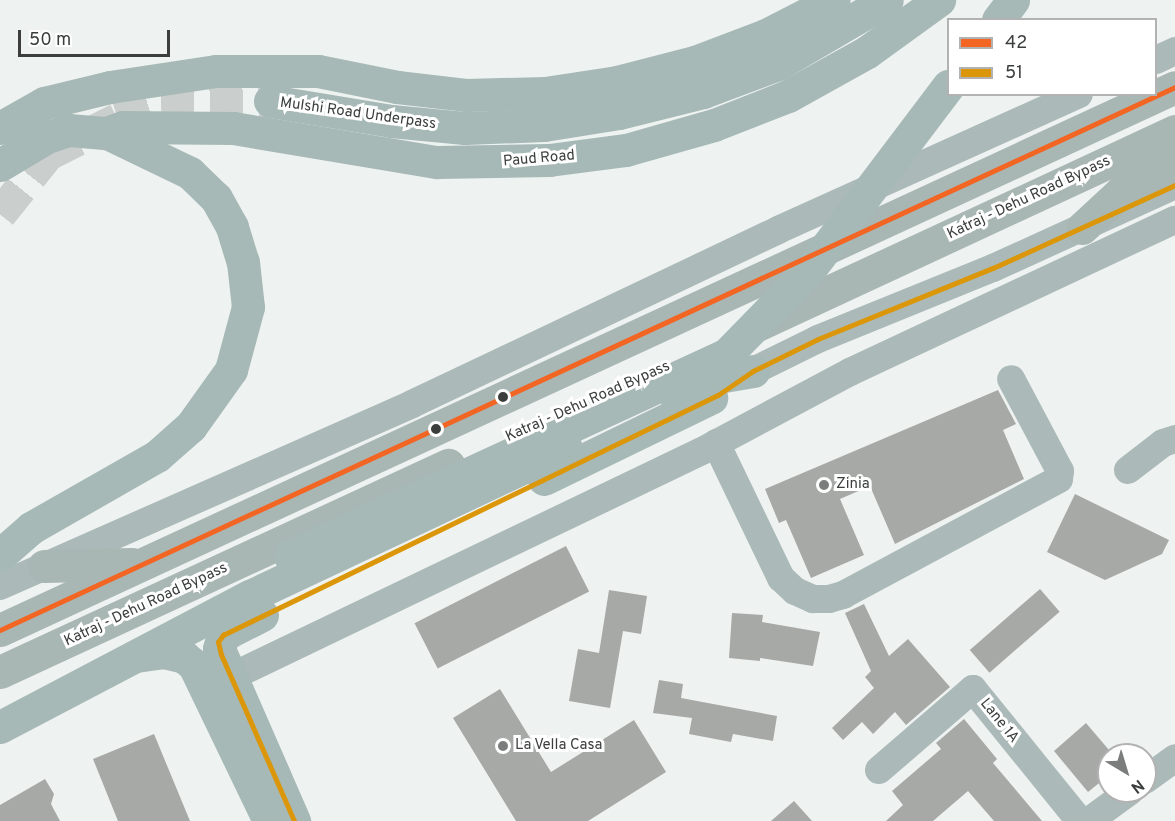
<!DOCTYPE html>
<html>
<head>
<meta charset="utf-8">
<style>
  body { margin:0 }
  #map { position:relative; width:1175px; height:821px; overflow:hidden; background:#eef2f0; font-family:Overpass,sans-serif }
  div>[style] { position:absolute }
  .building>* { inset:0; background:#a7a9a7; transform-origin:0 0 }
  .major-tunnel>* { height:33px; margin-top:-16.5px; transform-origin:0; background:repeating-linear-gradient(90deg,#cacecc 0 33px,transparent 0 49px) }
  .minor>* { height:28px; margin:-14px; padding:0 14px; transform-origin:14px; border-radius:14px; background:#abbab8 }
  .major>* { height:33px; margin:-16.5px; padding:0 16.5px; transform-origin:16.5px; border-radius:16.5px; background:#a6b9b6 }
  .highway>* { height:33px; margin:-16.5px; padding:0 16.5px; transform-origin:16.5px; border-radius:16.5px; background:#a9b7b4 }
  .major-bridge>* { height:33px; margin:-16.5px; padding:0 16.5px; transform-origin:16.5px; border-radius:16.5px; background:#a6b9b6 }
  .bus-1>* { height:4.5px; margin:-2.25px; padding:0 2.25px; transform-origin:2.25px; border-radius:2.25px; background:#f26522 }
  .bus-2>* { height:4.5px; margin:-2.25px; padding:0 2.25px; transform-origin:2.25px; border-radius:2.25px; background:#db9609 }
  .dots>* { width:16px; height:16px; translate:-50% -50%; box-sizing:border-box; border:3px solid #fff; border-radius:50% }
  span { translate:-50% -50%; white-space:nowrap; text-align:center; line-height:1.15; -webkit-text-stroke:6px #fff; paint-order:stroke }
  .street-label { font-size:15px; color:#3b3e3c }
  .poi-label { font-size:15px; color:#3b3e3c }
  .left { translate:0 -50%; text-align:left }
  .legend { position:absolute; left:947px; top:18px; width:210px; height:78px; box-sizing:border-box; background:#fff; border:2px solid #b1b2b1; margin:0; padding:8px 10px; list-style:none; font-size:18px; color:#3b3e3c }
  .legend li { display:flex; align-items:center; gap:12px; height:30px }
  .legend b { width:30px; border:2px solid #b1b2b1 }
  .north { position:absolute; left:1097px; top:743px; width:60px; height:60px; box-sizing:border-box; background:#fff; border:2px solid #b1b2b1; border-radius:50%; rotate:142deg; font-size:16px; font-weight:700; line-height:24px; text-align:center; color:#3b3e3c }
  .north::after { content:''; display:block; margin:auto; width:21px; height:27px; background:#7a7d7b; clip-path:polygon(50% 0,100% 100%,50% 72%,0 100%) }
  .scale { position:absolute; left:18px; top:30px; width:152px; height:27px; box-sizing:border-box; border:3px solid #3b3e3c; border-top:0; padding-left:8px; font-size:18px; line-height:21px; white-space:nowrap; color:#3b3e3c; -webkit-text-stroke:4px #fff; paint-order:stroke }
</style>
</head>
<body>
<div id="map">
  <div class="building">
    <i style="clip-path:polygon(998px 390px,1016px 424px,1003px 430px,1024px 479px,895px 544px,870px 486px,840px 499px,864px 555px,811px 578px,786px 520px,779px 523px,765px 489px)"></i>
    <i style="clip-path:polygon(1075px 494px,1169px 540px,1162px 554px,1105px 580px,1047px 552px)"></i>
    <i style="left:566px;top:546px;width:51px;height:170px;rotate:63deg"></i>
    <i style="left:1040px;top:589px;width:30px;height:93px;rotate:49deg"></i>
    <i style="clip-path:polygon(609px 590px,647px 596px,641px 634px,623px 631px,610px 708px,569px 701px,578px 649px,599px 653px)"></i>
    <i style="clip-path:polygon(864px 604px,889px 656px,908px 639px,950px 687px,906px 725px,895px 712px,873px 734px,862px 722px,843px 740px,832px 728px,874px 688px,865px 677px,871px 671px,845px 613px)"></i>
    <i style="clip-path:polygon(732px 613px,763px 615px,762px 622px,820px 632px,813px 666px,760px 658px,760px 661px,729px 658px)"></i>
    <i style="clip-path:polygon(659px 680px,683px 684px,681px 698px,777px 716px,773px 741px,733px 734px,731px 742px,689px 734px,692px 718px,653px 713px)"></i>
    <i style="clip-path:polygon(500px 689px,551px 772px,634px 720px,666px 772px,588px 821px,516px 821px,453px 718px)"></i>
    <i style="clip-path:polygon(964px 719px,997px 759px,993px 763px,1042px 821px,994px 821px,968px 791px,933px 821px,886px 821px,903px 805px,892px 791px,941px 749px,936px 743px)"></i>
    <i style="clip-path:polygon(1086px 723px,1109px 750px,1109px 775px,1088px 792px,1054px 751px)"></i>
    <i style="clip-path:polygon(154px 734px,190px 821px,118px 821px,93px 759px)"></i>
    <i style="clip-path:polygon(45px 779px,54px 794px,51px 804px,60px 821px,0 821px,0 805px)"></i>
    <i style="clip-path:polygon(794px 801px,812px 821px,771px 821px)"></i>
  </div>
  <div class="major-tunnel">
    <i style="left:0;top:214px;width:77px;rotate:-51.3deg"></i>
    <i style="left:48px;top:154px;width:78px;rotate:-26.6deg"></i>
    <i style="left:118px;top:119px;width:45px;rotate:-18deg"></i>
    <i style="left:161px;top:105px;width:109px;rotate:-2.1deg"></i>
  </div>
  <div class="minor">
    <i style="left:1156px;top:60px;width:21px;rotate:-25deg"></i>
    <i style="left:753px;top:371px;width:72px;rotate:-26.2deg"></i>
    <i style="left:818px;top:339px;width:189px;rotate:-22.1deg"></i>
    <i style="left:993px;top:268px;width:200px;rotate:-24.5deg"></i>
    <i style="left:716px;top:443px;width:150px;rotate:64.3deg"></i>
    <i style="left:781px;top:578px;width:19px;rotate:43deg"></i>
    <i style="left:795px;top:591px;width:20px;rotate:24deg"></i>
    <i style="left:813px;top:599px;width:16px"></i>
    <i style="left:829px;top:599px;width:15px;rotate:-16deg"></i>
    <i style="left:843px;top:595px;width:245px;rotate:-28.2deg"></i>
    <i style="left:1059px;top:479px;width:8px;rotate:-83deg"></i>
    <i style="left:1060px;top:471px;width:104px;rotate:-118deg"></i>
    <i style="left:1128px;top:470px;width:44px;rotate:-37.6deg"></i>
    <i style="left:1163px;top:443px;width:13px;rotate:-18deg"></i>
    <i style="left:0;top:586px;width:450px;rotate:-23.8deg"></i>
    <i style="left:412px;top:404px;width:405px;rotate:-25.4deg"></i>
    <i style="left:778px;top:230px;width:330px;rotate:-24.3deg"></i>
    <i style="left:212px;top:686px;width:543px;rotate:-25.62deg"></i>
    <i style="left:702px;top:451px;width:168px;rotate:-28.1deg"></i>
    <i style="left:850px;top:372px;width:359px;rotate:-25.1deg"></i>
    <i style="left:879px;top:770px;width:124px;rotate:-40.8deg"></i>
    <i style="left:973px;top:689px;width:170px;rotate:51deg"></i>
    <i style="left:1145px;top:780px;width:37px;rotate:-36deg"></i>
    <i style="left:1089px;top:821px;width:51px;rotate:-36.2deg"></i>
  </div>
  <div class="major">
    <i style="left:998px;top:20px;width:25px;rotate:-53deg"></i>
    <i style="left:270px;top:101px;width:123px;rotate:9.4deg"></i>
    <i style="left:391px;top:121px;width:74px;rotate:5.4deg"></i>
    <i style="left:465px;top:128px;width:79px;rotate:-2.2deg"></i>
    <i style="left:544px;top:125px;width:76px;rotate:-9.1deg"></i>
    <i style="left:619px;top:113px;width:87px;rotate:-14deg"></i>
    <i style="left:703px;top:92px;width:80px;rotate:-20.5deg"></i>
    <i style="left:778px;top:64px;width:126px;rotate:-30.4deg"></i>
    <i style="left:0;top:128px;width:51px;rotate:-29.6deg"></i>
    <i style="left:44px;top:103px;width:68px;rotate:-13.6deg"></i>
    <i style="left:110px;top:87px;width:107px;rotate:-8.6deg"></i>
    <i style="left:216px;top:71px;width:102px"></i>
    <i style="left:318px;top:71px;width:81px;rotate:11.4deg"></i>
    <i style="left:397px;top:87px;width:69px;rotate:6.6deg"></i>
    <i style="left:466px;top:95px;width:79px;rotate:-1.5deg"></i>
    <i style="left:545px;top:93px;width:73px;rotate:-8.7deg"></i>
    <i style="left:617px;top:82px;width:81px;rotate:-14.4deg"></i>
    <i style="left:695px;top:62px;width:76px;rotate:-20.8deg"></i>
    <i style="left:766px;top:35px;width:76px;rotate:-27.2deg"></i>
    <i style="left:107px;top:133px;width:17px;rotate:-21deg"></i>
    <i style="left:123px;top:127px;width:110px;rotate:0.5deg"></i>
    <i style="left:233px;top:128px;width:207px;rotate:9.5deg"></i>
    <i style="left:437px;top:162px;width:112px;rotate:-1deg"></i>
    <i style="left:549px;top:160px;width:78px;rotate:-7.4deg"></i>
    <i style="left:626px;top:150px;width:91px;rotate:-15.9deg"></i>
    <i style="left:714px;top:125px;width:79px;rotate:-21.4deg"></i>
    <i style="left:788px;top:96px;width:90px;rotate:-29.1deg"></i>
    <i style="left:867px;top:52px;width:89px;rotate:-35.8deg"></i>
    <i style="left:0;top:165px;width:55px;rotate:-30.8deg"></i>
    <i style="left:47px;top:137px;width:23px;rotate:-18deg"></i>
    <i style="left:69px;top:130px;width:38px;rotate:5deg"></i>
    <i style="left:107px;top:133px;width:92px;rotate:25.7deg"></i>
    <i style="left:190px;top:173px;width:36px;rotate:44deg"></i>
    <i style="left:216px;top:198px;width:33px;rotate:61deg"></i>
    <i style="left:232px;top:227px;width:37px;rotate:73deg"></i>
    <i style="left:243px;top:262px;width:45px;rotate:83.7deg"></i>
    <i style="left:248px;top:307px;width:65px;rotate:105.1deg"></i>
    <i style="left:231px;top:370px;width:69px;rotate:125.5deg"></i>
    <i style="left:191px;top:426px;width:45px;rotate:138.6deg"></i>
    <i style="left:157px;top:456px;width:145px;rotate:150.3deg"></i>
    <i style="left:31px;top:528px;width:41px;rotate:138.9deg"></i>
    <i style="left:675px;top:395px;width:41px;rotate:-24.7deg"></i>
    <i style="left:712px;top:378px;width:42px;rotate:-9.7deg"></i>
    <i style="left:544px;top:479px;width:186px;rotate:-25.9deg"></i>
    <i style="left:262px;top:615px;width:44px;rotate:152.9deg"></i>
    <i style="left:223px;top:635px;width:15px;rotate:106deg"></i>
    <i style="left:219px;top:649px;width:188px;rotate:66.4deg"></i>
    <i style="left:136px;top:656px;width:27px;rotate:-8deg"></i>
    <i style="left:163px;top:652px;width:22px;rotate:13deg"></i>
    <i style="left:184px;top:657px;width:13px;rotate:39deg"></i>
    <i style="left:194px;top:665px;width:173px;rotate:64.3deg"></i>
    <i style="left:0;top:727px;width:282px;rotate:-27.7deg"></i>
    <i style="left:250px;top:596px;width:349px;rotate:-25.2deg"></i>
  </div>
  <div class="highway">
    <i style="left:1082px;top:228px;width:54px;rotate:-42.8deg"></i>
    <i style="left:1122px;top:191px;width:59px;rotate:-27deg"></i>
    <i style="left:755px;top:326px;width:463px;rotate:-24.9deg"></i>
    <i style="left:44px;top:566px;width:88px;rotate:-1.3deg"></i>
    <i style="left:0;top:630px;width:1294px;rotate:-24.8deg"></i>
    <i style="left:0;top:672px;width:494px;rotate:-24.8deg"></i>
  </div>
  <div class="major-bridge">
    <i style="left:290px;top:556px;width:480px;rotate:-24.8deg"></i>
    <i style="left:726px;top:355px;width:119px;rotate:-45.7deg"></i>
    <i style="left:809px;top:270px;width:231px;rotate:-52.9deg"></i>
  </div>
  <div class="bus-1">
    <i style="left:0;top:630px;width:1294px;rotate:-24.8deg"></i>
  </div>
  <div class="bus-2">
    <i style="left:294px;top:821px;width:181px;rotate:-113.7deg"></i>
    <i style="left:221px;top:655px;width:13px;rotate:-103deg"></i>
    <i style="left:218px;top:642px;width:9px;rotate:-54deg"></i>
    <i style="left:223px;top:635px;width:550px;rotate:-25.87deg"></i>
    <i style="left:718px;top:395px;width:42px;rotate:-34.4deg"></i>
    <i style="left:753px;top:371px;width:72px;rotate:-26.2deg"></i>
    <i style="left:818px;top:339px;width:189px;rotate:-22.1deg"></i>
    <i style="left:993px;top:268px;width:200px;rotate:-24.5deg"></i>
  </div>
  <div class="dots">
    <i style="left:503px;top:397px;background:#3b3e3c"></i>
    <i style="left:436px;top:429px;background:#3b3e3c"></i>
    <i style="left:824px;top:485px;background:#7a7d7b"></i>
    <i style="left:503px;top:746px;background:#7a7d7b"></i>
  </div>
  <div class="street-label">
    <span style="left:358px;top:114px;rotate:8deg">Mulshi Road Underpass</span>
    <span style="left:539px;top:159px;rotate:-5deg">Paud Road</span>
    <span style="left:1029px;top:198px;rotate:-25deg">Katraj - Dehu Road Bypass</span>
    <span style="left:588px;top:402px;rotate:-24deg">Katraj - Dehu Road Bypass</span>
    <span style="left:146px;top:605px;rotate:-25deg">Katraj - Dehu Road Bypass</span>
    <span style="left:999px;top:721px;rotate:51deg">Lane 1A</span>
  </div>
  <div class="poi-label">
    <span class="left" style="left:836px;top:485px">Zinia</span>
    <span class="left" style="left:515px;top:746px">La Vella Casa</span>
  </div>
  <ul class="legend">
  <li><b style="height:8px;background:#f26522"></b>42</li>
  <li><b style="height:8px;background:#db9609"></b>51</li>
  </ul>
  <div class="north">N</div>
  <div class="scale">50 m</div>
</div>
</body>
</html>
